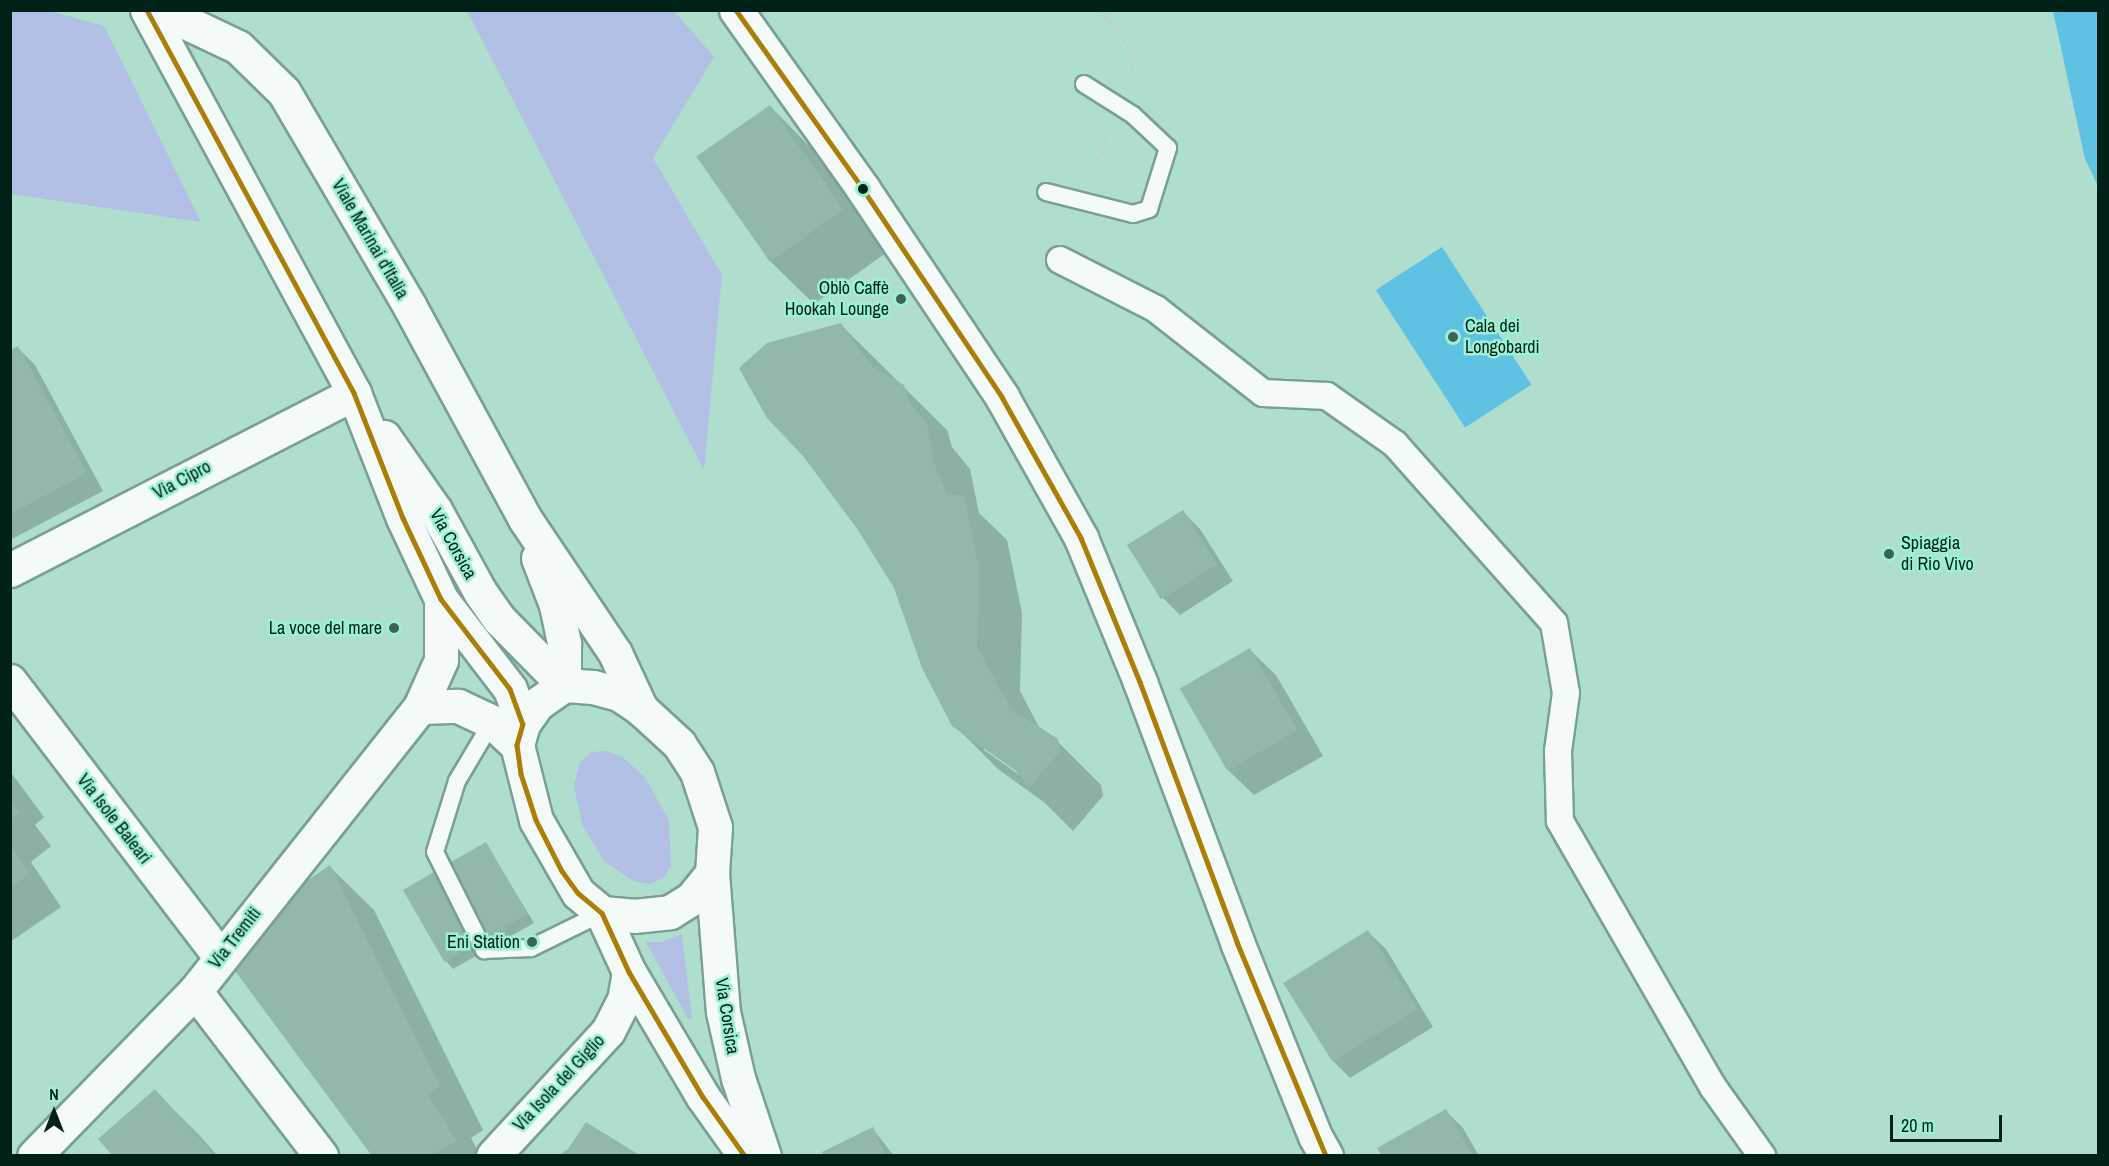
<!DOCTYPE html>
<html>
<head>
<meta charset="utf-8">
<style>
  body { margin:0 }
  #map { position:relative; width:2109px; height:1166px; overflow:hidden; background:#afddce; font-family:"Archivo Narrow",sans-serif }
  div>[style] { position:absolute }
  .green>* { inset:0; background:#b2c0e6 }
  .water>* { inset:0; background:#5fc2e2; transform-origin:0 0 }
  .shadow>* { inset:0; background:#0003 }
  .building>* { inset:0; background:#92b8ab; transform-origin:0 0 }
  .path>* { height:4px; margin-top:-2px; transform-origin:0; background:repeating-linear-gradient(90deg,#c1cfcb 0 3px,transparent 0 7.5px) }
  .roads { filter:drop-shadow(2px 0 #7a9f94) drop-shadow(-2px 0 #7a9f94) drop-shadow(0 2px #7a9f94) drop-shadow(0 -2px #7a9f94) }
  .service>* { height:16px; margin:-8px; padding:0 8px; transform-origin:8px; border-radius:8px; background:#f3faf8 }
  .pedestrian>* { height:26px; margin:-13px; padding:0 13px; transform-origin:13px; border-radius:13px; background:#f3faf8 }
  .minor>* { height:33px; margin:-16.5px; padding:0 16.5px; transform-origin:16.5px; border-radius:16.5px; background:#f3faf8 }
  .tertiary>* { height:33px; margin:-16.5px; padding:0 16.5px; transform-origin:16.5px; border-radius:16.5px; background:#f3faf8 }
  .secondary>* { height:33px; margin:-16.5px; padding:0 16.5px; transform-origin:16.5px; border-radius:16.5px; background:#f3faf8 }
  .bus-1>* { height:4.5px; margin:-2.25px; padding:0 2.25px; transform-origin:2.25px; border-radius:2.25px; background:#ad7e07 }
  .dots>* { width:16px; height:16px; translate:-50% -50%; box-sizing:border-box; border:3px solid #9bf1d4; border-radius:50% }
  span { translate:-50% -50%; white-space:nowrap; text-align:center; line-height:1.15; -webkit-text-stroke:5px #9bf1d4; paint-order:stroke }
  .street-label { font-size:18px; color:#002117 }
  .poi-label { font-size:18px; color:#002117 }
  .right { translate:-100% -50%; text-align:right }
  .left { translate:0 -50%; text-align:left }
  .frame { position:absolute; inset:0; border:12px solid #002117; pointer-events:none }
  .north { position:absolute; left:24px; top:1082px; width:60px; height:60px; -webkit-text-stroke:4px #9bf1d4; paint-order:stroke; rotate:0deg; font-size:16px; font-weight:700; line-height:24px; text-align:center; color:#002117 }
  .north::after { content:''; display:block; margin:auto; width:21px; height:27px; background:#002117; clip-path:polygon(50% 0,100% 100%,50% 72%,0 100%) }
  .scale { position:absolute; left:1890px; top:1115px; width:112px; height:27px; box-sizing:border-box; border:3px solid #002117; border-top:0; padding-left:8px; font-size:18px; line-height:21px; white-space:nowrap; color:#002117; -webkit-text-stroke:4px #9bf1d4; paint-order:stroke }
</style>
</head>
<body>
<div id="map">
  <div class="green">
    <i style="clip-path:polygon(11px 10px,50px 11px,104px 26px,201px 222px,11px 194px)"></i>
    <i style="clip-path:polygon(467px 11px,674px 11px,714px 57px,653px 158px,722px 275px,704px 470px)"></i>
    <i style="clip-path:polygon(606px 751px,621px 756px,644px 776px,669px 820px,671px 865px,664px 878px,650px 884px,633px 881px,604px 861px,582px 824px,574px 786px,579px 763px,592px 752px)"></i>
    <i style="clip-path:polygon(682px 934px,692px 1018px,688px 1019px,646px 942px,661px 942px)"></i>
  </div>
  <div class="water">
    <i style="clip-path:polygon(2053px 11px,2098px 11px,2098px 186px,2085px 159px)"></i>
    <i style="left:1442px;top:247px;width:164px;height:79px;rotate:57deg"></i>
  </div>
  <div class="shadow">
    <i style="clip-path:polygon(770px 106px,813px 150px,886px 253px,814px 304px,770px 261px)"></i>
    <i style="clip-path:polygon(evenodd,841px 325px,947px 430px,952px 447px,970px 469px,979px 513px,1007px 540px,1022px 613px,1020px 691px,1040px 729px,1057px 741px,1101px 785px,1103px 796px,1073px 831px,1045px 803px,998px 769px,954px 725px,841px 325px,984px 747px,1023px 774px,1021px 776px,984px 750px,984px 747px)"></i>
    <i style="clip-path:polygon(18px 348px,35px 365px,103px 491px,10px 540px,10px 352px)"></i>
    <i style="clip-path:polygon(1183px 512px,1200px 529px,1233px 581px,1180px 615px,1163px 598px)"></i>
    <i style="clip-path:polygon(1250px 650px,1276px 675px,1323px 756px,1254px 795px,1228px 770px)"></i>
    <i style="clip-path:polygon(10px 771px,44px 817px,35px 825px,51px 846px,31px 862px,61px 907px,10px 942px)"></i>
    <i style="clip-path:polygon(486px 844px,534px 923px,453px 969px,445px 960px)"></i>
    <i style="clip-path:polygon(330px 867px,374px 910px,483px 1130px,471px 1138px,481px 1156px,374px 1156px)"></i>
    <i style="clip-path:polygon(1368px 932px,1386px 949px,1433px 1027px,1350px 1078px,1333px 1061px)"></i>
    <i style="clip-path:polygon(155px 1091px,198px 1134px,218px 1156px,115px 1156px)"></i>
    <i style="clip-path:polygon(1446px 1111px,1463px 1128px,1479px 1156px,1383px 1156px)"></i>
    <i style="clip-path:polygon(873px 1129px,894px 1156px,826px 1156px)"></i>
  </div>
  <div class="building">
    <i style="left:770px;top:105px;width:128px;height:90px;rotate:55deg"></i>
    <i style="clip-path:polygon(841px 323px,872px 367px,904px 385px,909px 402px,927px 424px,933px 460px,947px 495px,964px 495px,979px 569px,977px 646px,1011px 709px,1058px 739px,1060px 752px,1029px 788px,1016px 771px,952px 726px,922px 668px,894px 588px,858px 530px,803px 456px,767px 418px,739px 368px,767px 343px)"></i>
    <i style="clip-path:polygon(18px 346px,87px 473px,10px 514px,10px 350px)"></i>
    <i style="left:1183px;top:510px;width:64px;height:66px;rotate:58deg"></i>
    <i style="left:1250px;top:648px;width:95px;height:81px;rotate:60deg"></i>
    <i style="clip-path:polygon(10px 801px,20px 813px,10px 820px)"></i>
    <i style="left:486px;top:842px;width:83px;height:96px;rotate:60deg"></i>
    <i style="clip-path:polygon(10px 845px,30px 874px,10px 887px)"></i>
    <i style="clip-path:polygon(330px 865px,440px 1086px,428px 1094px,456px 1141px,433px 1156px,372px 1156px,230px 964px,292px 891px)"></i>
    <i style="left:1368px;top:930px;width:93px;height:100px;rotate:58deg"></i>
    <i style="clip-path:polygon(155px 1089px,215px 1156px,113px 1156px,98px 1139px)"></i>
    <i style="clip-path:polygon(1446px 1109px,1473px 1156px,1382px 1156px,1377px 1148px)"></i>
    <i style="clip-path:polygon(586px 1122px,641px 1156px,558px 1156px,568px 1149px)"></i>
    <i style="clip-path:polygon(873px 1127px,886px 1156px,824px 1156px,822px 1152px)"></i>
  </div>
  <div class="path">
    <i style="left:1101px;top:10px;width:59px;rotate:54.7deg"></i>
    <i style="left:1135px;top:58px;width:23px;rotate:110deg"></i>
    <i style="left:1092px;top:175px;width:46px;rotate:-69.6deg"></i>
  </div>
  <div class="roads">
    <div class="service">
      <i style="left:1046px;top:192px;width:90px;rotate:14.2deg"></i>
      <i style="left:1133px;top:214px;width:17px;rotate:-17deg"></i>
      <i style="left:1149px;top:209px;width:64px;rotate:-72.7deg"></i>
      <i style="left:1168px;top:148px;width:48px;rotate:-136.7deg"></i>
      <i style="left:1133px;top:115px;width:58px;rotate:-147.7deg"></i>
      <i style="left:492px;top:722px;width:69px;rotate:120.7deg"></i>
      <i style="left:457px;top:781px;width:74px;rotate:107.2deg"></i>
      <i style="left:435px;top:852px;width:110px;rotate:63.4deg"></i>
      <i style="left:484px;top:950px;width:47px;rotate:-2.4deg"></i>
      <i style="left:531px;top:948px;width:79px;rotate:-26.2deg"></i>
    </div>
    <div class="pedestrian">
      <i style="left:1060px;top:260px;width:108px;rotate:27deg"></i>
      <i style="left:1156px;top:309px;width:136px;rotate:38.1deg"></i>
      <i style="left:1263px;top:393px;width:64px;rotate:2.7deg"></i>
      <i style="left:1327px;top:396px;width:83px;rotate:35.2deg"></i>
      <i style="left:1395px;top:444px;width:239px;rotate:48.4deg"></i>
      <i style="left:1554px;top:623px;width:71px;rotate:80.3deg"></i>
      <i style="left:1566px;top:693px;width:59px;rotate:97.9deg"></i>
      <i style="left:1558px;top:751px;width:70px;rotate:88.4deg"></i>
      <i style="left:1560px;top:821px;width:307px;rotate:60.1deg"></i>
      <i style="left:1713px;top:1087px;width:85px;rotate:54.6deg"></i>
    </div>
    <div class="minor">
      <i style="left:10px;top:570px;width:387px;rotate:-27.2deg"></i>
      <i style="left:10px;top:681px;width:345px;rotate:52.7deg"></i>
      <i style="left:420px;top:707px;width:38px;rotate:-2deg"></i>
      <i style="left:458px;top:706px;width:38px;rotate:25deg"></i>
      <i style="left:492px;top:722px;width:34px;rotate:43deg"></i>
      <i style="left:195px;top:991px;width:208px;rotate:52.6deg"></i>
      <i style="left:34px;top:1156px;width:231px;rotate:-45.7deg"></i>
      <i style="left:195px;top:991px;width:362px;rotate:-51.6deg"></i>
      <i style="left:420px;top:707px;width:51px;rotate:-65.9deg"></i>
      <i style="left:441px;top:660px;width:61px;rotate:-90deg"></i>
      <i style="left:493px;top:1156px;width:170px;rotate:-47.4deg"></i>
      <i style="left:608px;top:1031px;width:35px;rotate:-63deg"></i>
      <i style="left:624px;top:1000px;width:28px;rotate:-80deg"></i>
    </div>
    <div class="tertiary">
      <i style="left:736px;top:10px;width:219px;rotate:54.6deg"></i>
      <i style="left:863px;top:189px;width:250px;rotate:56.2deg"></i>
      <i style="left:1002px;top:397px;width:162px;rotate:60.7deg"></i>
      <i style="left:1081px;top:538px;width:156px;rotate:67.7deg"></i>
      <i style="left:1140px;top:682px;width:278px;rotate:69.5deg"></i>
      <i style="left:1237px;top:942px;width:209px;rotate:68.1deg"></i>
      <i style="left:1315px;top:1136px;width:23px;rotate:61deg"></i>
    </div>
    <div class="secondary">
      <i style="left:147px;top:10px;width:435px;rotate:61.6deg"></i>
      <i style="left:354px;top:393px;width:134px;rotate:68.6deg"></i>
      <i style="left:403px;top:518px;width:89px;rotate:64.9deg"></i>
      <i style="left:441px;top:599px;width:113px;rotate:52.5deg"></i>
      <i style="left:510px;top:689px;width:37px;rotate:70deg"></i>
      <i style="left:160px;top:10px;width:86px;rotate:25.4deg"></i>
      <i style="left:238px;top:47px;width:64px;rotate:44.4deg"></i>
      <i style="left:284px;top:92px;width:249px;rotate:59.6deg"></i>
      <i style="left:410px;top:307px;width:241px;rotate:61.5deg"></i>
      <i style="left:525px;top:519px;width:161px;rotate:56.1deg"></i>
      <i style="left:615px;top:653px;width:62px;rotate:65.1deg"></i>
      <i style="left:384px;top:437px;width:89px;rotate:55.1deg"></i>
      <i style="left:435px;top:510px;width:94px;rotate:61.2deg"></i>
      <i style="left:480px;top:592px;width:33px;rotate:55deg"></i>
      <i style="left:499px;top:619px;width:93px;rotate:45.4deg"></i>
      <i style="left:538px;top:558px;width:50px;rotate:69deg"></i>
      <i style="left:556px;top:605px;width:40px;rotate:78deg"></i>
      <i style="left:564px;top:644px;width:41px;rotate:90deg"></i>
      <i style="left:602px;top:913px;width:32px;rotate:5deg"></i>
      <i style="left:634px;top:916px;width:36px;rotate:-6deg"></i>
      <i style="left:670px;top:912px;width:26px;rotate:-32deg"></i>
      <i style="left:692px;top:898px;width:32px;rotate:-51deg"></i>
      <i style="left:745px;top:1156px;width:72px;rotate:-125.4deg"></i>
      <i style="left:703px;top:1097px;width:145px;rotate:-120.6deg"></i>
      <i style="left:629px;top:972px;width:65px;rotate:-114.6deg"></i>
      <i style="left:602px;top:913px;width:31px;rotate:-140deg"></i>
      <i style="left:578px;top:893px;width:84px;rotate:-119.9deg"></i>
      <i style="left:536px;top:820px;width:77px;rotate:-104.2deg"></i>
      <i style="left:517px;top:745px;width:22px;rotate:-74deg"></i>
      <i style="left:523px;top:724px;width:24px;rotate:-55deg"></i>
      <i style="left:537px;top:704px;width:33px;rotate:-35deg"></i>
      <i style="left:564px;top:685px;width:29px;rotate:4deg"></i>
      <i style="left:593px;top:687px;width:27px;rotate:15deg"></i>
      <i style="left:619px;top:694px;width:27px;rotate:34deg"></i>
      <i style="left:641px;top:709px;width:52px;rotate:42.6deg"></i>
      <i style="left:679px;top:744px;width:33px;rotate:57deg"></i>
      <i style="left:697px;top:772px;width:58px;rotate:71.9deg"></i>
      <i style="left:715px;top:827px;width:46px;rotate:93.7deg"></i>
      <i style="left:712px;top:873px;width:139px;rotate:85.5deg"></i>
      <i style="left:723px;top:1012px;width:68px;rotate:77.2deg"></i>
      <i style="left:738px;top:1078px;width:82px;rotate:71.6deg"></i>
    </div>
  </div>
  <div class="bus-1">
    <i style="left:147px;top:10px;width:435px;rotate:61.6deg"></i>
    <i style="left:354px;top:393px;width:134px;rotate:68.6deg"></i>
    <i style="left:403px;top:518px;width:89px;rotate:64.9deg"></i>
    <i style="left:441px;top:599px;width:113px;rotate:52.5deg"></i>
    <i style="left:510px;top:689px;width:37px;rotate:70deg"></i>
    <i style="left:523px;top:724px;width:22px;rotate:106deg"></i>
    <i style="left:517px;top:745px;width:29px;rotate:82deg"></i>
    <i style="left:521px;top:774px;width:48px;rotate:71.9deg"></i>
    <i style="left:536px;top:820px;width:57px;rotate:63deg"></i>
    <i style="left:562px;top:871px;width:27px;rotate:54deg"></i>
    <i style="left:578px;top:893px;width:31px;rotate:40deg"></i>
    <i style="left:602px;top:913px;width:65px;rotate:65.4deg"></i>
    <i style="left:629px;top:972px;width:145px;rotate:59.4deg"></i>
    <i style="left:703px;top:1097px;width:72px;rotate:54.6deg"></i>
    <i style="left:736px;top:10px;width:219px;rotate:54.6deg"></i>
    <i style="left:863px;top:189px;width:250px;rotate:56.2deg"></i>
    <i style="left:1002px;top:397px;width:162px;rotate:60.7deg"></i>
    <i style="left:1081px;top:538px;width:156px;rotate:67.7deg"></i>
    <i style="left:1140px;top:682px;width:278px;rotate:69.5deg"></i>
    <i style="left:1237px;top:942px;width:232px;rotate:67.4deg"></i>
  </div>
  <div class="dots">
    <i style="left:863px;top:189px;background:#002117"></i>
    <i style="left:901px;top:299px;background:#3d6357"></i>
    <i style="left:1453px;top:337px;background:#3d6357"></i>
    <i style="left:1889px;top:554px;background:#3d6357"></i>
    <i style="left:394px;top:628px;background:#3d6357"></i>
    <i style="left:532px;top:942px;background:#3d6357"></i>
  </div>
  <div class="street-label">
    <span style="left:370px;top:239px;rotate:60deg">Viale Marinai d'Italia</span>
    <span style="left:182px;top:480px;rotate:-28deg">Via Cipro</span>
    <span style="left:453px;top:544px;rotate:61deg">Via Corsica</span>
    <span style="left:114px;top:819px;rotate:52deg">Via Isole Baleari</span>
    <span style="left:235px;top:938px;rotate:-52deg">Via Tremiti</span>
    <span style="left:727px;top:1016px;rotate:81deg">Via Corsica</span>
    <span style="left:559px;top:1083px;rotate:-47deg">Via Isola del Giglio</span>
  </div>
  <div class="poi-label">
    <span class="right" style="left:889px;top:299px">Oblò Caffè<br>Hookah Lounge</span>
    <span class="left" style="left:1465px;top:337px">Cala dei<br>Longobardi</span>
    <span class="left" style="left:1901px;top:554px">Spiaggia<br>di Rio Vivo</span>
    <span class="right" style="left:382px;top:628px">La voce del mare</span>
    <span class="right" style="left:520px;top:942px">Eni Station</span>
  </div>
  <div class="frame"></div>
  <div class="north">N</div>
  <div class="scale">20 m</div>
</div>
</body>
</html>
